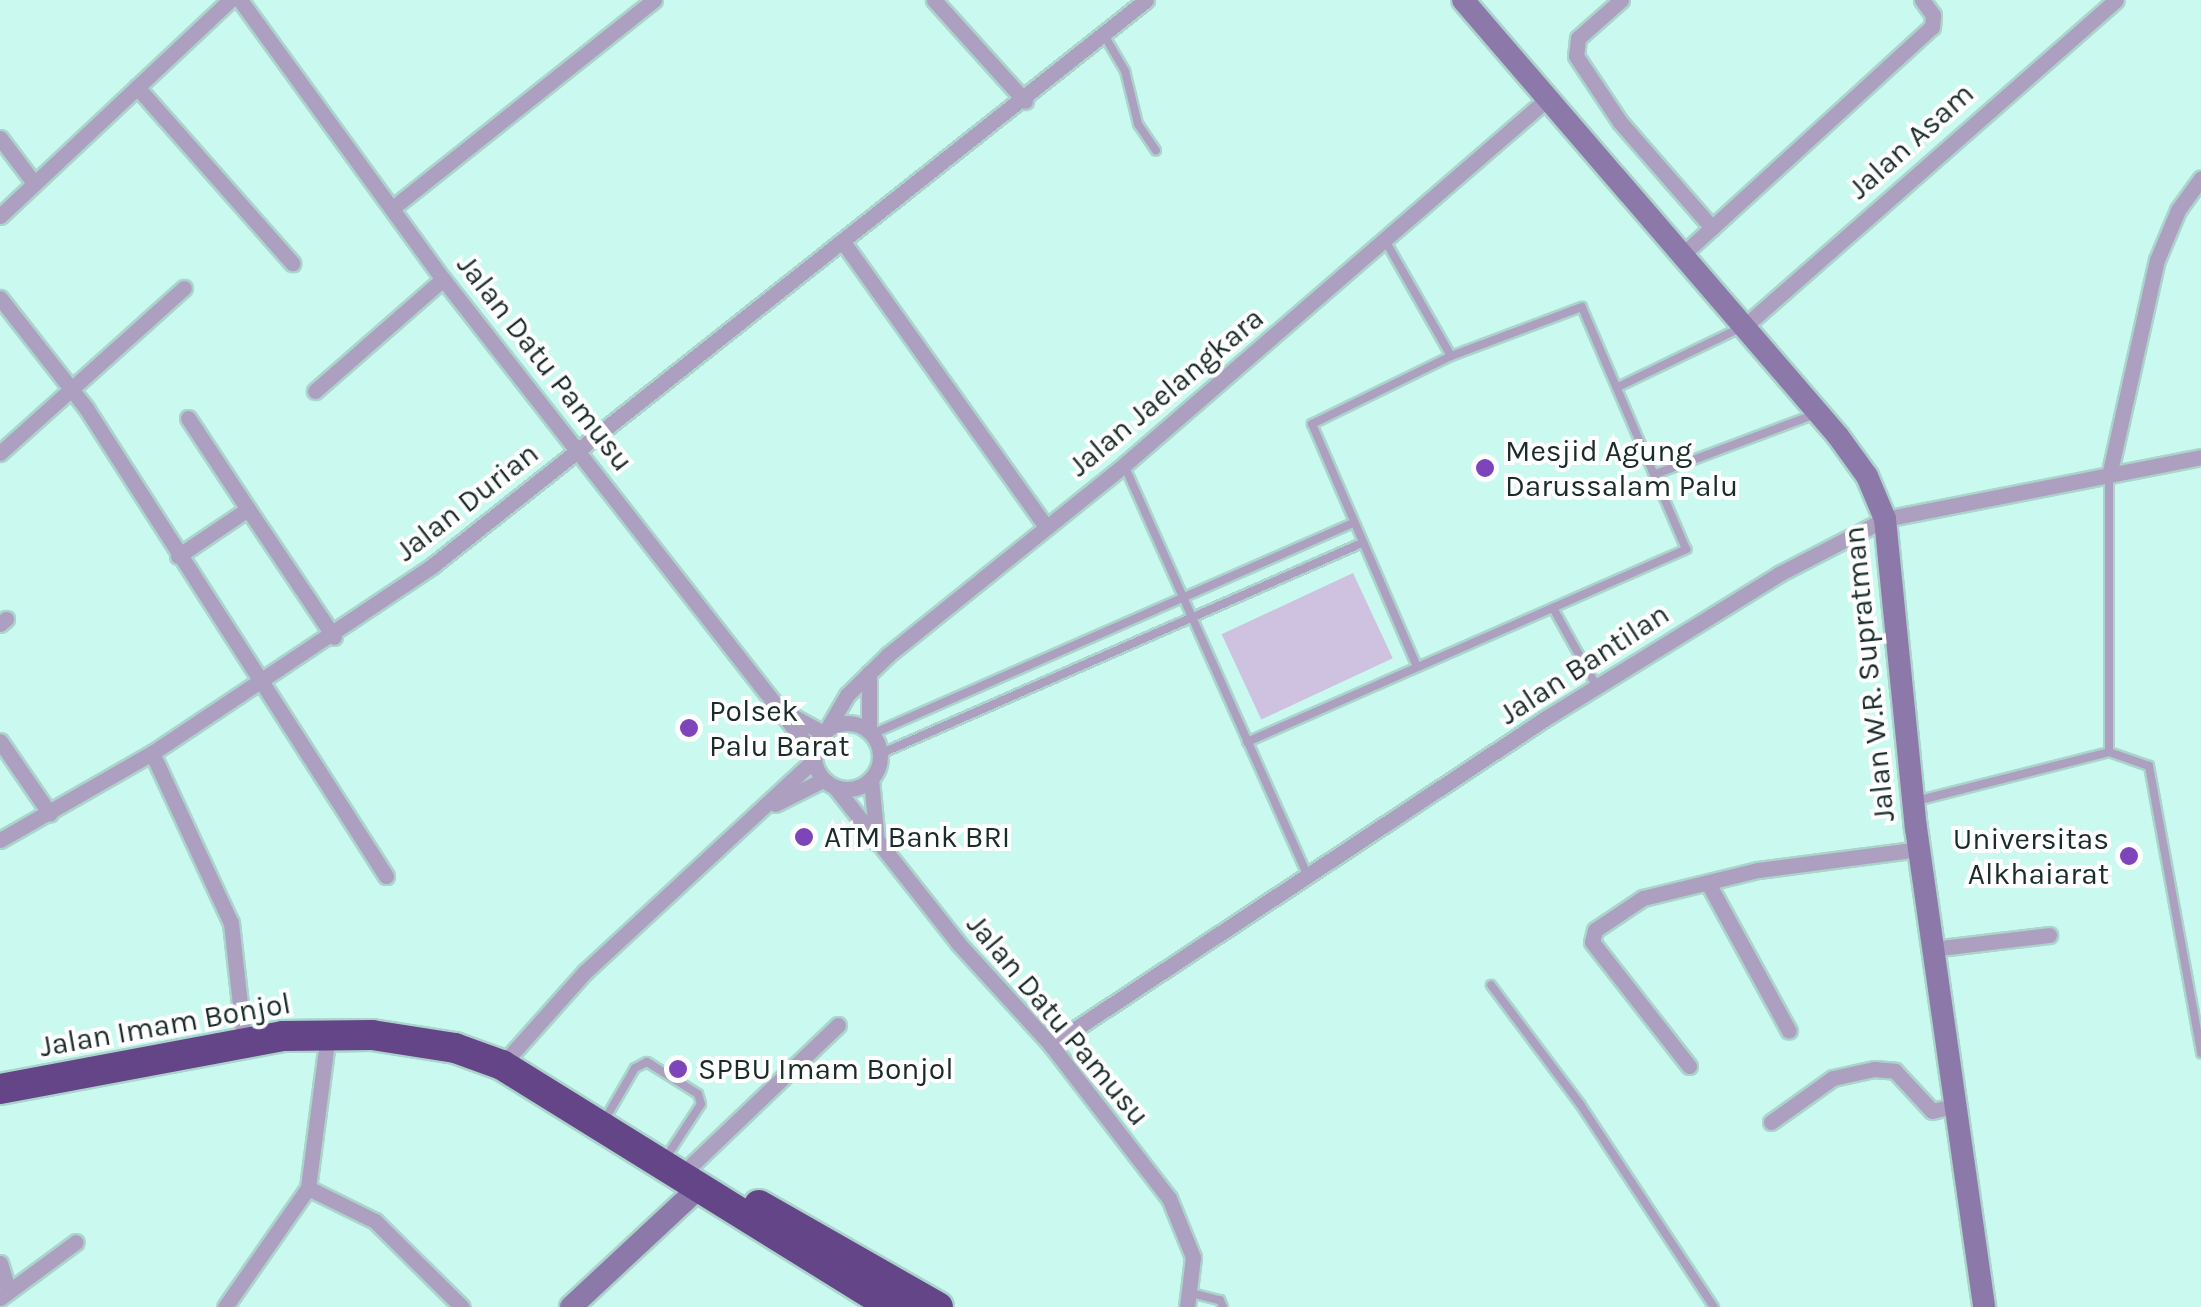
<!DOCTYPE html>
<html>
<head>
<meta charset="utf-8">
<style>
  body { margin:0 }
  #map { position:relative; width:2201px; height:1307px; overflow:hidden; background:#caf9f0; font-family:Karla,sans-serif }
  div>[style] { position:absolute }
  .green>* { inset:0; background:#cec2e0; transform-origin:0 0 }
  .roads { filter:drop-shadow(2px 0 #aad4cc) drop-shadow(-2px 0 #aad4cc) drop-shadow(0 2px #aad4cc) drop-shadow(0 -2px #aad4cc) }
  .lane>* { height:8px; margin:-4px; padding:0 4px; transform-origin:4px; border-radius:4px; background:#ad9fc0 }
  .street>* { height:15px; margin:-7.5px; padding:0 7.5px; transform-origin:7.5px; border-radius:7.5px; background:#ad9fc0 }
  .street>.ring { margin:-7.5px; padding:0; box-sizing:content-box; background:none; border:15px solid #ad9fc0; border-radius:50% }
  .secondary>* { height:22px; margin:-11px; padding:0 11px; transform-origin:11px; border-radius:11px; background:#8d79a9 }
  .highway>* { height:30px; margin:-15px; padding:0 15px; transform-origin:15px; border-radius:15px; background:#644688 }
  .dots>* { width:28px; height:28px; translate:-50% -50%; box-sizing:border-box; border:5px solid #fff; border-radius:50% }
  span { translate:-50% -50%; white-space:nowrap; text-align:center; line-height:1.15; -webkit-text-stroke:8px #fff; paint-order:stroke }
  .street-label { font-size:30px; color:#1a2c29 }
  .poi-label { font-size:30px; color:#1a2c29 }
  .left { translate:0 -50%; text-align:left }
  .right { translate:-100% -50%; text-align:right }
</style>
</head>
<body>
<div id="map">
  <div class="green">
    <i style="left:1353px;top:573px;width:94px;height:145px;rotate:65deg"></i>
  </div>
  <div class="roads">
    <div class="lane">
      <i style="left:1104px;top:35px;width:42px;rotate:59.7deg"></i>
      <i style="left:1125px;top:71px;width:55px;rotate:76.2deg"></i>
      <i style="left:1138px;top:124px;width:32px;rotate:56deg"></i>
      <i style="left:1386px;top:242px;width:131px;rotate:60.3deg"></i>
      <i style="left:1620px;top:386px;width:136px;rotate:-25.8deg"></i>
      <i style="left:1124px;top:465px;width:448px;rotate:65.9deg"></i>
      <i style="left:1658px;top:473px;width:165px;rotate:-20.5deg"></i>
      <i style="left:1553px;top:608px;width:90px;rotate:60.9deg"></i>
      <i style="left:872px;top:734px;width:525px;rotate:-23.69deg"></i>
      <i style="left:1247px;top:742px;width:480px;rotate:-23.7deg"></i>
      <i style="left:1686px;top:549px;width:263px;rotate:-113.3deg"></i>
      <i style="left:1582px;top:307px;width:140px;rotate:159.5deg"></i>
      <i style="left:1451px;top:356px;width:155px;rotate:153.9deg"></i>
      <i style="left:1312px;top:424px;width:262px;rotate:66.6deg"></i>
      <i style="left:2109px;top:752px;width:276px;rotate:-90deg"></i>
      <i style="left:880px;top:754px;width:526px;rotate:-23.64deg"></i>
      <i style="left:1916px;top:801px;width:199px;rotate:-14.2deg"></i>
      <i style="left:2109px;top:752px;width:42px;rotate:19.3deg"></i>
      <i style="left:2149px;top:766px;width:292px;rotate:79.7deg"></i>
      <i style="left:1491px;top:985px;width:149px;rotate:53.2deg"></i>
      <i style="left:1580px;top:1104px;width:243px;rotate:56.6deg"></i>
      <i style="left:604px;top:1121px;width:61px;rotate:-59.7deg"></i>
      <i style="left:635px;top:1068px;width:13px;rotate:-27deg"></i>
      <i style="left:647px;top:1062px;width:60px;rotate:32.1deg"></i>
      <i style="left:698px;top:1094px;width:10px;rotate:73deg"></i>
      <i style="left:701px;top:1104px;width:66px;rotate:123.2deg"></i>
      <i style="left:1191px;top:1293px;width:30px;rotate:14deg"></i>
      <i style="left:1220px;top:1300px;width:8px;rotate:67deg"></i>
    </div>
    <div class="street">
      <i style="left:240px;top:0;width:345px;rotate:54deg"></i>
      <i style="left:443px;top:279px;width:603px;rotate:52.01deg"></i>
      <i style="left:934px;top:0;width:136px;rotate:48deg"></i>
      <i style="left:1621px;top:0;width:57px;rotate:138.5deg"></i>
      <i style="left:1578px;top:38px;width:18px;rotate:96deg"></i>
      <i style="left:1576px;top:56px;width:79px;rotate:56.3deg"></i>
      <i style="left:1620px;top:122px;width:140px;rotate:49deg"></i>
      <i style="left:137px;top:87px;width:235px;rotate:48.6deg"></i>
      <i style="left:0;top:138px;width:56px;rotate:52.9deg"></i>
      <i style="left:395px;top:206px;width:331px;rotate:-38.5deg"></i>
      <i style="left:0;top:216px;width:316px;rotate:-43.2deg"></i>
      <i style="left:843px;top:242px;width:350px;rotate:54.5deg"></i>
      <i style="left:1682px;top:255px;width:338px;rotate:-42.4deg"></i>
      <i style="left:1932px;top:27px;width:12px;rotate:-85deg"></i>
      <i style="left:1933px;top:15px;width:19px;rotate:-126deg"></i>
      <i style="left:0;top:298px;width:140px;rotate:52deg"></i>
      <i style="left:86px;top:408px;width:556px;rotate:57.34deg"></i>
      <i style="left:1746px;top:325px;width:492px;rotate:-41.3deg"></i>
      <i style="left:315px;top:391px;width:170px;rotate:-41.2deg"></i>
      <i style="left:188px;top:418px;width:109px;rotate:56.6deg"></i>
      <i style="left:0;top:453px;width:247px;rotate:-41.9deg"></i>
      <i style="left:2109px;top:476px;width:221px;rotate:-77.5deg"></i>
      <i style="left:2157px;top:260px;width:54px;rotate:-67.2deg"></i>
      <i style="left:2178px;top:210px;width:39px;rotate:-54deg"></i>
      <i style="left:178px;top:556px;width:84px;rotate:-33.9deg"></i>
      <i style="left:248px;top:509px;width:154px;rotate:56.1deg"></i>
      <i style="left:0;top:624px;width:8px;rotate:-40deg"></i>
      <i style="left:778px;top:708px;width:51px;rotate:29.1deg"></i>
      <i class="ring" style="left:814px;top:723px;width:51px;height:51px"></i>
      <i style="left:826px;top:731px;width:42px;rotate:-59.7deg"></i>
      <i style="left:847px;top:695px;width:57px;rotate:-44.3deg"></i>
      <i style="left:888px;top:655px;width:303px;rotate:-38.8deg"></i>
      <i style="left:1124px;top:465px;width:559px;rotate:-40.87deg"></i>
      <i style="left:869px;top:731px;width:58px;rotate:-90deg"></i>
      <i style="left:0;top:741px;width:88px;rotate:55.6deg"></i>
      <i style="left:152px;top:753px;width:187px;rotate:65.1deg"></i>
      <i style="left:231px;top:923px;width:119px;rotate:83.7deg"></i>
      <i style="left:871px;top:779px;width:64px;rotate:84.6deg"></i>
      <i style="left:835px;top:787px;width:199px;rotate:51.7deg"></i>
      <i style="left:958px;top:943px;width:138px;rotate:47.6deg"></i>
      <i style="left:1051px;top:1045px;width:193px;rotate:52.4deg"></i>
      <i style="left:1169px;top:1198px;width:64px;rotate:67.9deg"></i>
      <i style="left:1193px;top:1257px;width:50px;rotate:96.8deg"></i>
      <i style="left:775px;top:804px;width:54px;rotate:-26.6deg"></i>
      <i style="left:0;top:840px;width:175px;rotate:-29.8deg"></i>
      <i style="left:152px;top:753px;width:337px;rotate:-33.7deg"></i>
      <i style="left:432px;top:566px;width:911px;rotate:-38.4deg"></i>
      <i style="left:1709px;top:885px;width:166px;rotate:61.3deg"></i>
      <i style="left:1932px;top:949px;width:118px;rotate:-6.8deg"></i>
      <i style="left:1051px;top:1045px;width:593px;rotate:-33.45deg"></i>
      <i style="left:1546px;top:718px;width:274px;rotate:-31.7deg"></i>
      <i style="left:1779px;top:574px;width:119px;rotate:-27.4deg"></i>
      <i style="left:1885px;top:519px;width:322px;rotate:-11.1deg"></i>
      <i style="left:502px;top:1065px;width:125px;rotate:-48.3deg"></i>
      <i style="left:585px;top:972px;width:312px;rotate:-42.8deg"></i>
      <i style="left:1689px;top:1066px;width:157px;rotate:-128deg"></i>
      <i style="left:1592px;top:942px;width:12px;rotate:-76deg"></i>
      <i style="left:1595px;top:930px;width:58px;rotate:-33.7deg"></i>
      <i style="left:1643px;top:898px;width:118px;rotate:-13.7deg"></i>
      <i style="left:1758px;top:870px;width:162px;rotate:-7.4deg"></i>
      <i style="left:1771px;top:1122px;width:76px;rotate:-35.4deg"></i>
      <i style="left:1833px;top:1078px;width:42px;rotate:-12.4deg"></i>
      <i style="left:1874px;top:1069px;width:21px;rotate:5deg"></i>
      <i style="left:1895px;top:1071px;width:54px;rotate:47.2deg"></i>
      <i style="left:1932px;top:1111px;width:22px;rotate:-13deg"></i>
      <i style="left:681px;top:1175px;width:217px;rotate:-43.7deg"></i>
      <i style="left:308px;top:1188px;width:75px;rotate:26.2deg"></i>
      <i style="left:375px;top:1221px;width:122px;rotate:44.7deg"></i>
      <i style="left:0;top:1263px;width:28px;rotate:73deg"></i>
      <i style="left:0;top:1298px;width:94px;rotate:-36.4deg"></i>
      <i style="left:225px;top:1307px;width:145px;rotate:-55.1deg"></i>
      <i style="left:308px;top:1188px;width:154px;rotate:-82.6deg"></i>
    </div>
    <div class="secondary">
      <i style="left:1463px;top:0;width:575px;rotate:49.3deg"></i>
      <i style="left:1838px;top:436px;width:49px;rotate:54.1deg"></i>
      <i style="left:1867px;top:476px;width:47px;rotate:67.3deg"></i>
      <i style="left:1885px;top:519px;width:311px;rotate:84.3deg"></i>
      <i style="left:1916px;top:828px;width:484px;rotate:81.9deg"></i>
      <i style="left:571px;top:1307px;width:179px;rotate:-43deg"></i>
    </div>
    <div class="highway">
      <i style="left:0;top:1089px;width:288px;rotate:-10.6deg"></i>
      <i style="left:283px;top:1036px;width:89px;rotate:-0.6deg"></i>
      <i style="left:372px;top:1035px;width:84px;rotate:8.9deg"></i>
      <i style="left:455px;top:1048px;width:50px;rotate:19.9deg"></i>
      <i style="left:502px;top:1065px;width:460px;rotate:31.8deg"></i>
      <i style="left:759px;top:1205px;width:206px;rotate:29.7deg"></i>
    </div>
  </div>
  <div class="dots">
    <i style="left:1485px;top:468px;background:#7e44ba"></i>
    <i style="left:689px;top:728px;background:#7e44ba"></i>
    <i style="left:804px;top:837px;background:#7e44ba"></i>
    <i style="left:2129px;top:856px;background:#7e44ba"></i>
    <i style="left:678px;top:1069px;background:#7e44ba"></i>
  </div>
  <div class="street-label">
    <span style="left:1911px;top:141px;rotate:-42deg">Jalan Asam</span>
    <span style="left:545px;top:363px;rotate:52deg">Jalan Datu Pamusu</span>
    <span style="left:1166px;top:392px;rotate:-40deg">Jalan Jaelangkara</span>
    <span style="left:467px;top:502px;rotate:-38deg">Jalan Durian</span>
    <span style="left:1584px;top:664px;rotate:-33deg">Jalan Bantilan</span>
    <span style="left:1869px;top:674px;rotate:-96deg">Jalan W.R. Supratman</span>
    <span style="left:1058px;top:1020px;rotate:50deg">Jalan Datu Pamusu</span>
    <span style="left:165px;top:1025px;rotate:-10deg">Jalan Imam Bonjol</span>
  </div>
  <div class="poi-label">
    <span class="left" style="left:1505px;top:468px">Mesjid Agung<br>Darussalam Palu</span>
    <span class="left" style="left:709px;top:728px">Polsek<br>Palu Barat</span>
    <span class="left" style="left:824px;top:837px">ATM Bank BRI</span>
    <span class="right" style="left:2109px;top:856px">Universitas<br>Alkhaiarat</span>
    <span class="left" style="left:698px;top:1069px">SPBU Imam Bonjol</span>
  </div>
</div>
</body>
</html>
